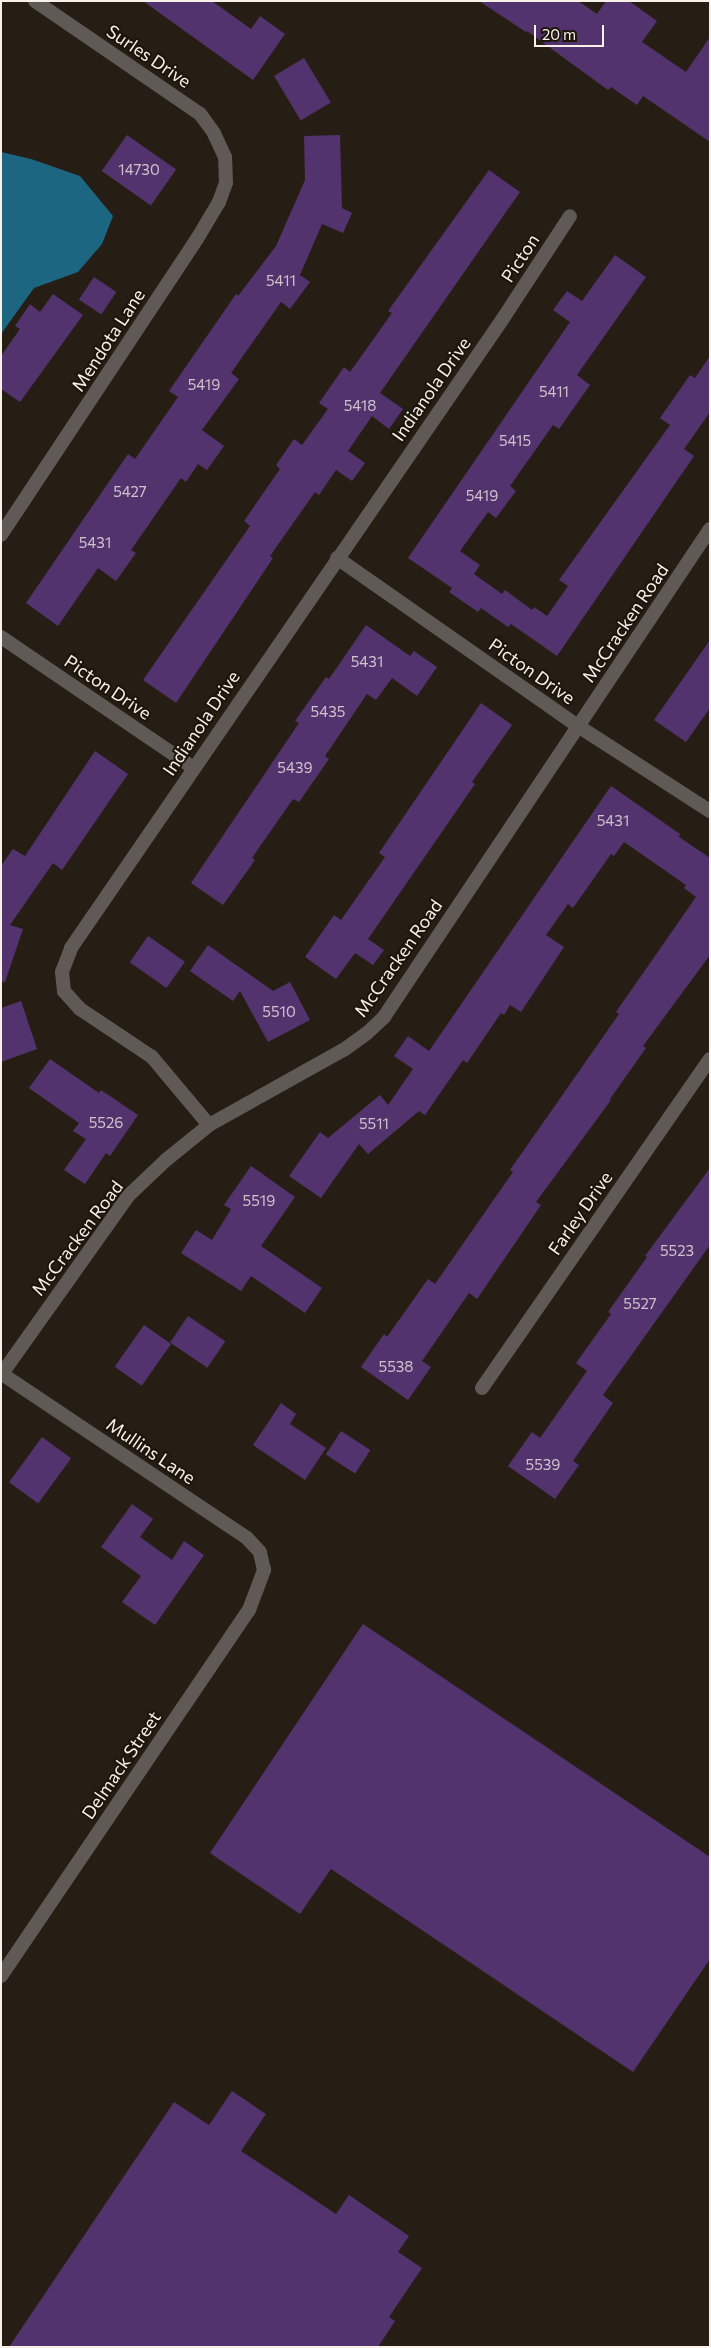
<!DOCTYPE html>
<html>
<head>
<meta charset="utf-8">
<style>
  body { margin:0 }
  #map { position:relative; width:711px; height:2348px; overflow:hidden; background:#261e14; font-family:Commissioner,sans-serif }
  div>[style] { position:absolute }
  .water>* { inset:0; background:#1d6681 }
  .building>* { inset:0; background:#53336d; transform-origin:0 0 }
  .minor>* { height:14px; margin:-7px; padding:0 7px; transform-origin:7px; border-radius:7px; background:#5f5a55 }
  span { translate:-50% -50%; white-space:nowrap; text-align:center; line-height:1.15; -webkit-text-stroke:4px #1d150b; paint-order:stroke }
  .number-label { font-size:15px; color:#cec2cb }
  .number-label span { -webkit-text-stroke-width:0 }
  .street-label { font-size:18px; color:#f7f1ea }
  .frame { position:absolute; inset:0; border:2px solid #f7f1ea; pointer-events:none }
  .scale { position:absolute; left:534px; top:25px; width:70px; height:22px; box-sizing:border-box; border:2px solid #f7f1ea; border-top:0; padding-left:6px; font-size:15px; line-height:18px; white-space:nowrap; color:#f7f1ea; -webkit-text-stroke:4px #1d150b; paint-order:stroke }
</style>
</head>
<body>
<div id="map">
  <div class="water">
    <i style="clip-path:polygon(1px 152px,31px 159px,80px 176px,113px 216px,102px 244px,78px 272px,34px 288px,1px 334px)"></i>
  </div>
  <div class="building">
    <i style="clip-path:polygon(143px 1px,212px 1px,251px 29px,260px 16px,285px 34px,253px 80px)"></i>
    <i style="clip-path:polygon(479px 1px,578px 1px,597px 14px,606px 1px,629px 1px,657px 21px,642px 42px,686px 72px,710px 37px,710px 142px,643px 96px,637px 105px,611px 87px,608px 90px,527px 31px,526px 32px)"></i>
    <i style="left:304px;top:58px;width:52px;height:35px;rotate:59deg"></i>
    <i style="left:127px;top:135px;width:60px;height:44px;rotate:35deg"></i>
    <i style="clip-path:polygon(340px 135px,342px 208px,352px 213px,343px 233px,322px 224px,300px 275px,310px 282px,290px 309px,281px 302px,231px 373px,239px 379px,202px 430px,224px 446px,207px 470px,198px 464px,186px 482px,181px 478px,131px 550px,136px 553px,116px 581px,98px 568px,58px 626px,26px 603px,128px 454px,135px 459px,178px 397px,169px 391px,236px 294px,238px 296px,276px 246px,305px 180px,304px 136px)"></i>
    <i style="clip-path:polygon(489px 170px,520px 192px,380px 393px,403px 409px,389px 429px,372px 416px,348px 451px,365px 463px,352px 481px,336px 470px,319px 495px,315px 492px,270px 556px,273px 558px,176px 703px,143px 680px,250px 526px,244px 521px,280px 469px,276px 465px,294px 439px,302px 445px,328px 409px,319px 403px,344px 367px,350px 372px,392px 313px,388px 311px)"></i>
    <i style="clip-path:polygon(615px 255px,646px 277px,577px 375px,590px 385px,559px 429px,553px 425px,510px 486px,516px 491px,496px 518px,488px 512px,460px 551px,480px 565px,474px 574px,502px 594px,505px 590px,532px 610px,534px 607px,547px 616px,568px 586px,559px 580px,670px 425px,660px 418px,690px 375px,695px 378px,710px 356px,710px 412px,684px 449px,694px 456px,557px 656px,511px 624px,508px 627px,481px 608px,478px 612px,449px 592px,452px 588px,408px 558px,570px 322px,553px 310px,567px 291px,582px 301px)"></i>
    <i style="left:94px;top:277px;width:27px;height:27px;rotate:34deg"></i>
    <i style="clip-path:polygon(53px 294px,83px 315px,20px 402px,1px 389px,1px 356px,20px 329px,15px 326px,30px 304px,40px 312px)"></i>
    <i style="clip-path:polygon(366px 625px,410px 656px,414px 651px,437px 667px,417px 696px,392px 678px,376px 700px,367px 694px,325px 756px,329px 759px,299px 802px,293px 799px,252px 858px,255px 860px,223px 905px,191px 883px,299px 723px,295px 721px,326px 677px,329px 679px)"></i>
    <i style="clip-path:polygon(710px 640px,710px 708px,686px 742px,654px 720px)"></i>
    <i style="clip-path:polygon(481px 703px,512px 725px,472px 782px,475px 784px,368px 939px,384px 950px,373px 965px,355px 953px,336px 979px,305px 957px,334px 915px,341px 920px,385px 857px,379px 853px)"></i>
    <i style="clip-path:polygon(95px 751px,128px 774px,62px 870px,53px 863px,10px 925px,23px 929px,5px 982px,1px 982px,1px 866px,13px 849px,25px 856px)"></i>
    <i style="clip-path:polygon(611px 786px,680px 834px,679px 837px,710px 858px,710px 955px,643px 1046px,646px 1048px,610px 1099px,611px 1100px,536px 1202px,541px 1205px,477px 1299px,469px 1293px,422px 1361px,431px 1367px,408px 1400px,361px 1367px,384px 1334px,387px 1337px,428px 1279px,435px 1284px,513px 1172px,510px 1170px,619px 1014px,616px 1012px,696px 897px,684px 888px,686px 885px,624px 842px,614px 856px,611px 854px,573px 908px,568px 904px,546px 935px,564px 947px,521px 1012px,510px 1005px,504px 1015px,501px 1013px,467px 1063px,463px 1060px,425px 1115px,419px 1111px,368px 1154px,359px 1144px,321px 1198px,289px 1176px,320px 1132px,328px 1138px,380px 1095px,388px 1105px,413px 1069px,394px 1056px,408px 1036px,429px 1051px)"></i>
    <i style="left:148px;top:936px;width:45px;height:32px;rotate:35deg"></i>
    <i style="clip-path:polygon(208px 945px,273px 991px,290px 982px,310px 1020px,268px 1042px,240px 991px,233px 1001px,190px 971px)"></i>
    <i style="clip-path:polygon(21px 1001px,37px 1049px,1px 1062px,1px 1008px)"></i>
    <i style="clip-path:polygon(50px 1059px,99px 1093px,101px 1090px,138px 1115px,110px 1156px,106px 1153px,85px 1184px,64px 1170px,86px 1139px,73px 1131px,79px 1123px,29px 1088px)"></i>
    <i style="clip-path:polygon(251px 1166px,295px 1197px,261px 1246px,322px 1288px,305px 1313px,251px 1276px,241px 1291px,181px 1253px,196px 1230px,212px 1240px,231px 1209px,224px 1205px)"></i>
    <i style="clip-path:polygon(710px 1168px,710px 1245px,603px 1395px,613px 1403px,573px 1461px,579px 1465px,555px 1499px,508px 1466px,532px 1432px,540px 1438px,587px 1371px,576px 1363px,611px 1314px,608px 1312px,647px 1257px,645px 1256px)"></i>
    <i style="left:188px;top:1316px;width:45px;height:32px;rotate:34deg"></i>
    <i style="left:144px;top:1325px;width:33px;height:51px;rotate:35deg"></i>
    <i style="clip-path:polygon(281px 1403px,296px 1414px,290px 1424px,326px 1448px,305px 1480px,253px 1445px)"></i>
    <i style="left:341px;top:1431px;width:35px;height:28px;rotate:33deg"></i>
    <i style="left:42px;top:1437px;width:36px;height:56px;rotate:36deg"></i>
    <i style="clip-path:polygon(132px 1504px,153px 1519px,140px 1537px,172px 1560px,184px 1541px,204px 1555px,155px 1625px,122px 1602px,141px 1576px,101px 1547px)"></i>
    <i style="clip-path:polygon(363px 1624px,710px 1857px,710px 1959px,633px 2072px,331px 1869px,300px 1914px,210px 1853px)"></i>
    <i style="clip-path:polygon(232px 2091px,266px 2114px,241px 2151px,336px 2214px,349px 2195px,409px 2236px,398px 2252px,422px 2268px,389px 2317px,395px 2321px,378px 2347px,9px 2347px,174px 2102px,209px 2125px)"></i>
  </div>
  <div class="minor">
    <i style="left:1px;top:535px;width:355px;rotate:-56.5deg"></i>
    <i style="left:197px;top:239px;width:43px;rotate:-59.3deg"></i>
    <i style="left:219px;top:202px;width:20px;rotate:-70deg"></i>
    <i style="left:226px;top:183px;width:26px;rotate:-92deg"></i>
    <i style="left:225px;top:157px;width:26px;rotate:-115deg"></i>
    <i style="left:214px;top:133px;width:24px;rotate:-126deg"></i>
    <i style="left:200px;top:114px;width:200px;rotate:-145.6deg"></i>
    <i style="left:337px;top:558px;width:294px;rotate:34.9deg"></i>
    <i style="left:578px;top:726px;width:157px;rotate:32.8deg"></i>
    <i style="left:1px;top:637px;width:233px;rotate:34.2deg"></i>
    <i style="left:209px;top:1125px;width:89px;rotate:-130deg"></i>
    <i style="left:152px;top:1057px;width:87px;rotate:-146.3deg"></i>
    <i style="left:80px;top:1009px;width:24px;rotate:-132deg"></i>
    <i style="left:64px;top:991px;width:19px;rotate:-96deg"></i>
    <i style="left:62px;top:972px;width:26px;rotate:-69deg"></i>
    <i style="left:71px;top:948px;width:762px;rotate:-55.54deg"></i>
    <i style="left:502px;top:320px;width:124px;rotate:-56.8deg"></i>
    <i style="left:1px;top:1375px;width:219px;rotate:-54.6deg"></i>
    <i style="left:128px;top:1196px;width:52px;rotate:-43.5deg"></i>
    <i style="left:166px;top:1160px;width:55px;rotate:-39.1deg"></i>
    <i style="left:209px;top:1125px;width:156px;rotate:-29.2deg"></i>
    <i style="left:345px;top:1049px;width:26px;rotate:-36deg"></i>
    <i style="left:366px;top:1034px;width:25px;rotate:-43deg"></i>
    <i style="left:384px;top:1017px;width:587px;rotate:-56.26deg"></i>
    <i style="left:482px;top:1388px;width:400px;rotate:-55.3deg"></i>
    <i style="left:1px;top:1976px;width:442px;rotate:-55.9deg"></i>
    <i style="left:249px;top:1610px;width:43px;rotate:-69.4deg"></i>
    <i style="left:264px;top:1570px;width:18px;rotate:-103deg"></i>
    <i style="left:260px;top:1552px;width:19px;rotate:-133deg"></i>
    <i style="left:247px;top:1538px;width:295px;rotate:-146.2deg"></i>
  </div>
  <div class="number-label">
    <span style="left:139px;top:170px">14730</span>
    <span style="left:281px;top:281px">5411</span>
    <span style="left:204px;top:385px">5419</span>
    <span style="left:554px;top:392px">5411</span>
    <span style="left:360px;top:406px">5418</span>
    <span style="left:515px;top:441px">5415</span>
    <span style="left:130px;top:492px">5427</span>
    <span style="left:482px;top:496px">5419</span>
    <span style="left:95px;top:543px">5431</span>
    <span style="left:367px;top:662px">5431</span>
    <span style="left:328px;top:712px">5435</span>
    <span style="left:295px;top:768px">5439</span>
    <span style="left:613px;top:821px">5431</span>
    <span style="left:279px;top:1012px">5510</span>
    <span style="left:106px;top:1123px">5526</span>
    <span style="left:374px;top:1124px">5511</span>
    <span style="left:259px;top:1201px">5519</span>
    <span style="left:677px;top:1251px">5523</span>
    <span style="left:640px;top:1304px">5527</span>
    <span style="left:396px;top:1367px">5538</span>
    <span style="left:543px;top:1465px">5539</span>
  </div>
  <div class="street-label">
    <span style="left:149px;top:56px;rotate:34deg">Surles Drive</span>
    <span style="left:520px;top:258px;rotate:-57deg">Picton</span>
    <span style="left:108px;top:340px;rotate:-57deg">Mendota Lane</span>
    <span style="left:431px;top:389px;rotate:-55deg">Indianola Drive</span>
    <span style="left:625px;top:623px;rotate:-56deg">McCracken Road</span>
    <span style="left:532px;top:671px;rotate:35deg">Picton Drive</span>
    <span style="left:108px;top:687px;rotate:34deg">Picton Drive</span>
    <span style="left:201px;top:723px;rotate:-56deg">Indianola Drive</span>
    <span style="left:398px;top:958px;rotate:-55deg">McCracken Road</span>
    <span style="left:580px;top:1213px;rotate:-55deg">Farley Drive</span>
    <span style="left:77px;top:1238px;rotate:-53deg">McCracken Road</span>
    <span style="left:151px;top:1451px;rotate:34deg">Mullins Lane</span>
    <span style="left:121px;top:1765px;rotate:-56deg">Delmack Street</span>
  </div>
  <div class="frame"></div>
  <div class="scale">20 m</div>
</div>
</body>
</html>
